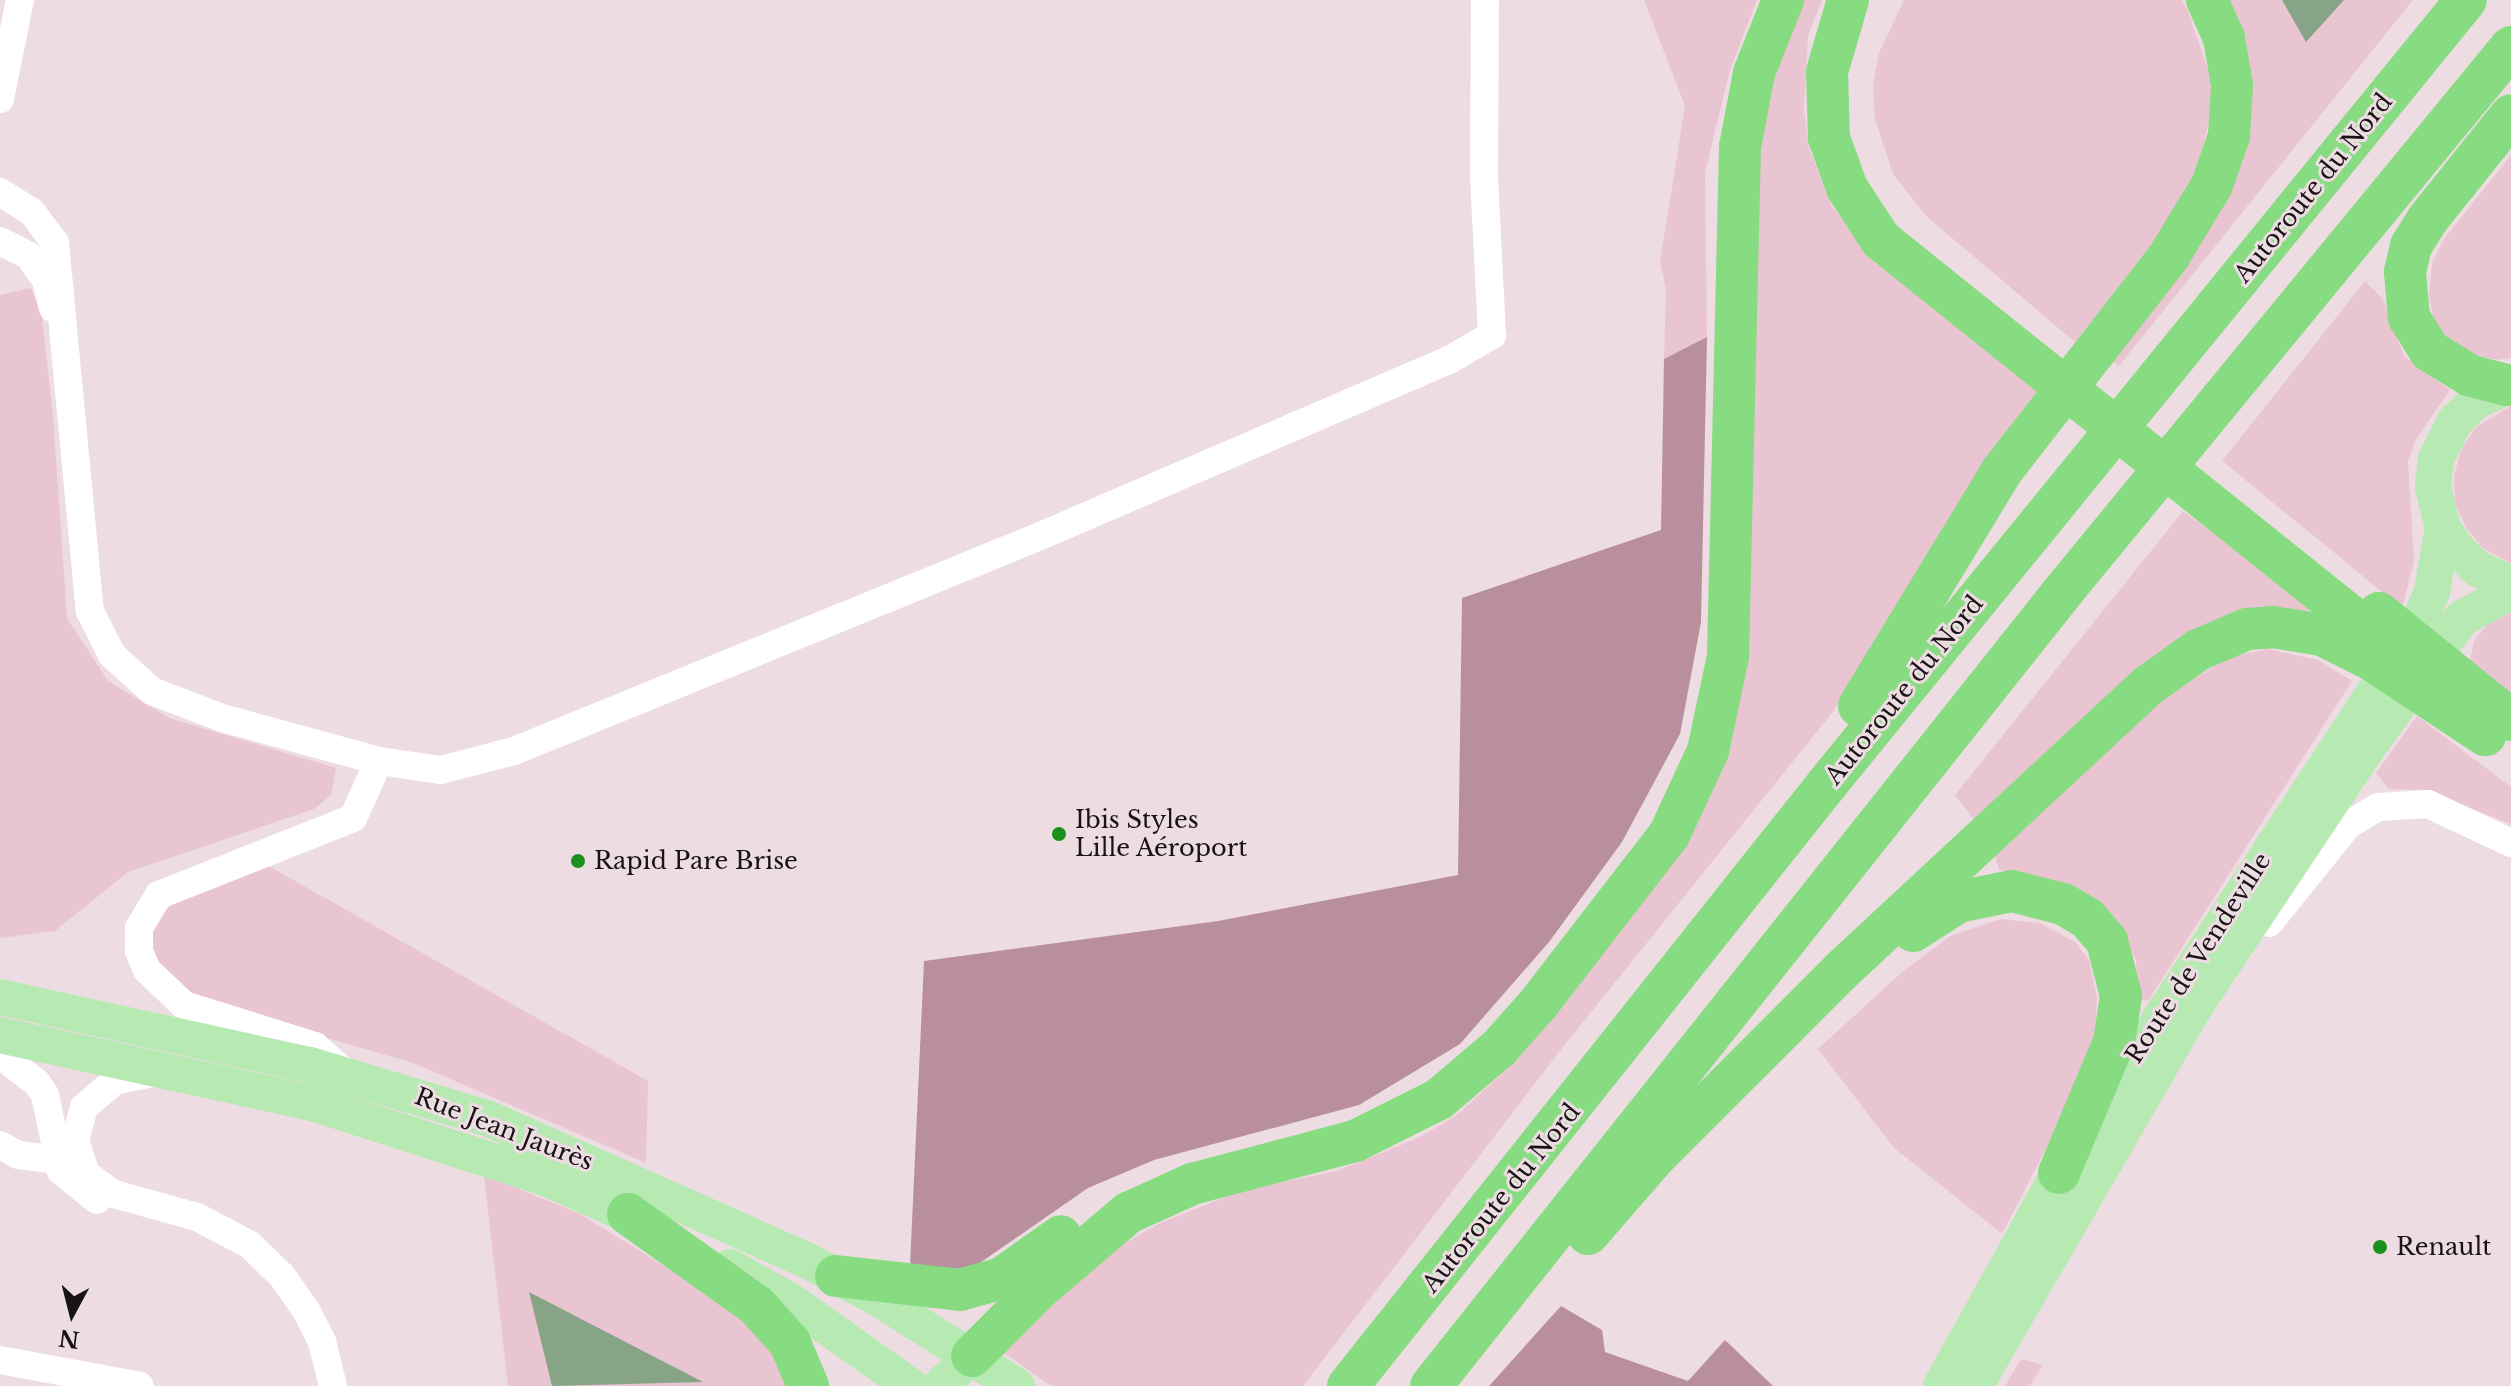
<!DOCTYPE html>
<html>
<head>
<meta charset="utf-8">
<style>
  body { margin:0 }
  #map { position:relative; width:2511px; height:1386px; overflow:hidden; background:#eddde2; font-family:"Libre Baskerville",serif }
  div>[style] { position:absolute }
  .green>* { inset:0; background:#e9c5d1 }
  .forest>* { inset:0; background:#b98f9e }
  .water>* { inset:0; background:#88a486 }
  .minor>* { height:28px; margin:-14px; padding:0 14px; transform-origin:14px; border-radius:14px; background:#fff }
  .major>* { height:36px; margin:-18px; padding:0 18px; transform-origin:18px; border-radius:18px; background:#b7e9b3 }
  .highway>* { height:42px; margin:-21px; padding:0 21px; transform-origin:21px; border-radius:21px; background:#87db81 }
  .dots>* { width:22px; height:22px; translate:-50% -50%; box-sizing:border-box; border:4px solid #eddde2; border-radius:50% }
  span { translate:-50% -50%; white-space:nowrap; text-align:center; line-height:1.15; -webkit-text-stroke:6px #eddde2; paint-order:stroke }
  .street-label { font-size:24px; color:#181315 }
  .poi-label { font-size:24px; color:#181315 }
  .left { translate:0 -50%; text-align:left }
  .north { position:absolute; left:32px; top:1274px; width:80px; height:80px; -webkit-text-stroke:6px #eddde2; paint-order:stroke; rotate:187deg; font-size:22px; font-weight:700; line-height:32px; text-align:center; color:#181315 }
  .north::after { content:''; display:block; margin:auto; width:28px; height:36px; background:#181315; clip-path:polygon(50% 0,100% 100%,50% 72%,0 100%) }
</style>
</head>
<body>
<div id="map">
  <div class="green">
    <i style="clip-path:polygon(1644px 0,1757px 0,1730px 70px,1705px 173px,1707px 337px,1664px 359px,1666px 289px,1660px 262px,1685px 106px)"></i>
    <i style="clip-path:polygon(1798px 0,1822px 0,1808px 36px,1804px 109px,1809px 148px,1831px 205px,1874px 262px,2040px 387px,1984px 464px,1832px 713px,1563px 1047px,1303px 1386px,1051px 1386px,1004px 1353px,1062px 1291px,1115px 1249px,1158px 1224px,1243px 1190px,1337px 1171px,1418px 1138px,1456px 1116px,1518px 1059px,1692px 828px,1763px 108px)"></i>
    <i style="clip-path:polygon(1904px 0,2181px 0,2187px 9px,2210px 75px,2212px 107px,2198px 171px,2159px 238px,2075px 342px,1926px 216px,1893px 174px,1875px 119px,1873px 84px,1879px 53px)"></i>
    <i style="clip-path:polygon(2225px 0,2413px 0,2119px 366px,2106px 356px,2228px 187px)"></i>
    <i style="clip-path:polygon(2511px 155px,2511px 358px,2497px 360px,2470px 354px,2449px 340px,2434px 321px,2429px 295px,2432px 263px,2444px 239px)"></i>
    <i style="clip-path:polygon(2365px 281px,2383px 299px,2404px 356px,2450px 390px,2416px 439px,2408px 461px,2414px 561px,2402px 608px,2222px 461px)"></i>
    <i style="clip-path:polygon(31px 288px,42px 318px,53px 416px,67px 618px,108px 681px,169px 718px,336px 768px,331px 795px,314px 809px,128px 872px,55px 931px,0 938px,0 295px)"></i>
    <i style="clip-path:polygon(2511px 406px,2511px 563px,2484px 549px,2466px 528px,2455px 503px,2454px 476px,2461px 450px,2476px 427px)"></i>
    <i style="clip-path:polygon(2183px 511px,2309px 601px,2308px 617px,2236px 613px,1977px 823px,1955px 795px)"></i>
    <i style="clip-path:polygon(2511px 613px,2511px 697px,2470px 662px,2474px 641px,2488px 623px)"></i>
    <i style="clip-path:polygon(2268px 649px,2318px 660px,2352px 681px,2148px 1001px,2137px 997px,2136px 960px,2120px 930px,2046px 878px,1999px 870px,1995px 856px,2165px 697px,2229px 657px)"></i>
    <i style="clip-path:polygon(2417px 716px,2511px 787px,2511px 824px,2425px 790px,2389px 789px,2376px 773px)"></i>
    <i style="clip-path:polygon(267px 865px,648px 1081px,646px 1163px,413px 1063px,197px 1000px,173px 984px,153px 954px,151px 926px,172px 904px)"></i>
    <i style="clip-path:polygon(2001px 919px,2040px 923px,2075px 942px,2089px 960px,2097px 997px,2095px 1033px,2075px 1092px,2002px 1234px,1894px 1148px,1818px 1049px,1902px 972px,1950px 936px)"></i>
    <i style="clip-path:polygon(484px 1175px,580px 1214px,734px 1309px,770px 1347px,787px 1386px,508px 1386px)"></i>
    <i style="clip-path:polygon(2021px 1359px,2043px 1365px,2030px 1386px,2005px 1386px)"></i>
  </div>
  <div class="forest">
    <i style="clip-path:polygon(1707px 337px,1701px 622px,1680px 734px,1622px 842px,1549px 942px,1460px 1044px,1359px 1105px,1154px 1160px,1088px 1188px,974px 1267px,947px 1272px,910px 1266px,924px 961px,1218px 921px,1458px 875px,1462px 598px,1661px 530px,1664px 359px)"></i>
    <i style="clip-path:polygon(1561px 1306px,1602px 1330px,1605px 1352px,1688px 1381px,1725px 1340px,1773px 1386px,1489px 1386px)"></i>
  </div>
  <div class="water">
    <i style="clip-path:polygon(2282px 0,2344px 0,2306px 42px)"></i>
    <i style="clip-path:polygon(529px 1292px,703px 1382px,552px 1386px)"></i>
  </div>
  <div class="minor">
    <i style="left:0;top:99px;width:101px;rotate:-78.6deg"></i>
    <i style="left:0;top:192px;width:36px;rotate:32deg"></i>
    <i style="left:31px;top:211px;width:40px;rotate:53deg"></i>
    <i style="left:55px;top:243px;width:370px;rotate:84.6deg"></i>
    <i style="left:90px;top:611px;width:49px;rotate:63.4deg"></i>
    <i style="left:112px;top:655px;width:54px;rotate:42deg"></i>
    <i style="left:152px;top:691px;width:75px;rotate:21.1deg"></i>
    <i style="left:222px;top:718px;width:163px;rotate:15.3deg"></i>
    <i style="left:379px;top:761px;width:63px;rotate:8.3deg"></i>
    <i style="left:441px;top:770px;width:75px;rotate:-14.6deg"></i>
    <i style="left:514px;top:751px;width:574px;rotate:-22.23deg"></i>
    <i style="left:1045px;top:534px;width:442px;rotate:-23.3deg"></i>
    <i style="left:1451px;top:359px;width:48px;rotate:-30.3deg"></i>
    <i style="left:1492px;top:335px;width:156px;rotate:-92.9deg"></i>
    <i style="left:1484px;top:179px;width:179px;rotate:-89.7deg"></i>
    <i style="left:0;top:241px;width:33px;rotate:27deg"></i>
    <i style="left:29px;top:256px;width:29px;rotate:55deg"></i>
    <i style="left:46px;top:280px;width:29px;rotate:76deg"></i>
    <i style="left:2269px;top:923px;width:126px;rotate:-51.1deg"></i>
    <i style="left:2348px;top:825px;width:35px;rotate:-31deg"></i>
    <i style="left:2378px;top:807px;width:50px;rotate:-3.4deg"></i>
    <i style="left:2428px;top:804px;width:92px;rotate:25.2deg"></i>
    <i style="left:0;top:1055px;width:46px;rotate:37.1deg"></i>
    <i style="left:37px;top:1083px;width:14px;rotate:56deg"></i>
    <i style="left:45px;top:1095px;width:78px;rotate:78.1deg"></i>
    <i style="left:61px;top:1171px;width:46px;rotate:38.9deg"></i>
    <i style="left:344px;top:1072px;width:39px;rotate:-138deg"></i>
    <i style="left:315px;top:1046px;width:137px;rotate:-162.6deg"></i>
    <i style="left:184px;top:1005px;width:51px;rotate:-136.6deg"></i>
    <i style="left:147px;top:970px;width:21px;rotate:-113deg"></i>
    <i style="left:139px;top:951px;width:23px;rotate:-90deg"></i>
    <i style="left:139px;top:928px;width:39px;rotate:-59deg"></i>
    <i style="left:159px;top:895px;width:209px;rotate:-21.6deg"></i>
    <i style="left:353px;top:818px;width:63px;rotate:-65.5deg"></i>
    <i style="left:153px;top:1073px;width:38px;rotate:169deg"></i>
    <i style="left:116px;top:1080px;width:42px;rotate:139.8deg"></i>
    <i style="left:84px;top:1107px;width:34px;rotate:105deg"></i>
    <i style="left:75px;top:1140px;width:36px;rotate:72deg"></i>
    <i style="left:86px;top:1174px;width:34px;rotate:36deg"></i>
    <i style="left:114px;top:1194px;width:86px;rotate:15.5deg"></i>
    <i style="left:197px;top:1217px;width:60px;rotate:27.8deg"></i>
    <i style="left:250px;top:1245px;width:45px;rotate:44.1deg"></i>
    <i style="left:282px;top:1276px;width:42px;rotate:54.8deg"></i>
    <i style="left:306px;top:1310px;width:36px;rotate:63deg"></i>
    <i style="left:322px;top:1342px;width:45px;rotate:76deg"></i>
    <i style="left:0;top:1145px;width:21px;rotate:28deg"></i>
    <i style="left:19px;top:1155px;width:53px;rotate:7.5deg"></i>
    <i style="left:0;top:1360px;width:142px;rotate:10.5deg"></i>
  </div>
  <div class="major">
    <i style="left:2511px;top:385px;width:38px;rotate:155deg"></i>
    <i style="left:2476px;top:401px;width:29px;rotate:136deg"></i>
    <i style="left:2455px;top:421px;width:42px;rotate:116.6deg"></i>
    <i style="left:2436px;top:459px;width:29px;rotate:96deg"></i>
    <i style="left:2433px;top:488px;width:41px;rotate:76deg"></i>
    <i style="left:2443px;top:528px;width:27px;rotate:56deg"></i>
    <i style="left:2458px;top:550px;width:28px;rotate:44deg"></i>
    <i style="left:2478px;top:569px;width:36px;rotate:23deg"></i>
    <i style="left:0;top:997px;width:317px;rotate:12.4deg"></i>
    <i style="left:310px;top:1065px;width:185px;rotate:16.7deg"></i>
    <i style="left:487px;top:1118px;width:349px;rotate:24deg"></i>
    <i style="left:806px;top:1260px;width:77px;rotate:27.9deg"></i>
    <i style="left:874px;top:1296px;width:169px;rotate:32.2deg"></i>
    <i style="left:0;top:1035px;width:323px;rotate:12.3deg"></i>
    <i style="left:316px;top:1104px;width:244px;rotate:17.9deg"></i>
    <i style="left:548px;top:1179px;width:115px;rotate:24.1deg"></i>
    <i style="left:730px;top:1267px;width:71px;rotate:29.4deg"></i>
    <i style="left:792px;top:1302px;width:145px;rotate:35.4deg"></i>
    <i style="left:940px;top:1386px;width:44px;rotate:-43.2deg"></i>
    <i style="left:1941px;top:1386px;width:244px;rotate:-61deg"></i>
    <i style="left:2059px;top:1173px;width:653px;rotate:-56.75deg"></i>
    <i style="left:2417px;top:627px;width:39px;rotate:-67deg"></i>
    <i style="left:2432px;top:591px;width:64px;rotate:-80.1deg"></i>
    <i style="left:1975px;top:1386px;width:437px;rotate:-59.9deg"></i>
    <i style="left:2194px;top:1008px;width:310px;rotate:-56.3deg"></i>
    <i style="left:2366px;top:750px;width:163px;rotate:-54deg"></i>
    <i style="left:2462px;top:618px;width:55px;rotate:-28deg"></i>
  </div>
  <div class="highway">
    <i style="left:1848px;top:0;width:75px;rotate:106.3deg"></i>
    <i style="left:1827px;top:72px;width:66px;rotate:88.3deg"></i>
    <i style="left:1829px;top:138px;width:53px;rotate:70.2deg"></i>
    <i style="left:1847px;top:188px;width:62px;rotate:56.8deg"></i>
    <i style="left:1881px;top:240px;width:657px;rotate:38.7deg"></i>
    <i style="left:2506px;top:385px;width:38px;rotate:-165deg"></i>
    <i style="left:2469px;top:375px;width:46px;rotate:-148.4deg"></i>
    <i style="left:2430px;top:351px;width:39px;rotate:-122deg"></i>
    <i style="left:2409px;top:318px;width:46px;rotate:-95deg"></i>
    <i style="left:2405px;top:272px;width:27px;rotate:-77deg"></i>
    <i style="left:2411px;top:246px;width:31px;rotate:-58deg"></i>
    <i style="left:2427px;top:220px;width:134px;rotate:-51.3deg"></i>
    <i style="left:2379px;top:613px;width:170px;rotate:39deg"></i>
    <i style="left:1859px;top:706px;width:274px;rotate:-58.7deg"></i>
    <i style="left:2001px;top:472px;width:274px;rotate:-52.1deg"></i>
    <i style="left:2169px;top:256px;width:83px;rotate:-58.8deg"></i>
    <i style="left:2212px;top:185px;width:52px;rotate:-70.9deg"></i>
    <i style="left:2229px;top:136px;width:51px;rotate:-86.6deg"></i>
    <i style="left:2232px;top:85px;width:48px;rotate:-99.7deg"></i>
    <i style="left:2224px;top:38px;width:42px;rotate:-114.1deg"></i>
    <i style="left:1913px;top:931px;width:54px;rotate:-32.8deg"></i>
    <i style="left:1958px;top:902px;width:55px;rotate:-11.5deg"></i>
    <i style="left:2012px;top:891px;width:53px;rotate:14.3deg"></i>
    <i style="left:2063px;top:904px;width:28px;rotate:30deg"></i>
    <i style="left:2087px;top:918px;width:30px;rotate:49deg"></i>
    <i style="left:2107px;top:941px;width:57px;rotate:75.7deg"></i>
    <i style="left:2121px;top:996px;width:47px;rotate:98.7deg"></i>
    <i style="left:2114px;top:1042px;width:142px;rotate:112.8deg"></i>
    <i style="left:628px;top:1214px;width:158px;rotate:35.5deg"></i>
    <i style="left:757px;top:1306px;width:50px;rotate:48.3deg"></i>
    <i style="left:790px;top:1343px;width:47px;rotate:67.3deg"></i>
    <i style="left:1588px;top:1234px;width:102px;rotate:-49deg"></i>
    <i style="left:1655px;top:1157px;width:266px;rotate:-45deg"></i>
    <i style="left:1843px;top:969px;width:417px;rotate:-42.9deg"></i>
    <i style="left:2149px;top:685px;width:60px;rotate:-35.5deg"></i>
    <i style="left:2198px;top:650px;width:53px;rotate:-23.2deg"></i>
    <i style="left:2247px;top:629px;width:26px;rotate:-4deg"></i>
    <i style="left:2273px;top:627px;width:50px;rotate:9.3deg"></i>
    <i style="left:2322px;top:635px;width:56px;rotate:26.6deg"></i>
    <i style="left:2372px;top:660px;width:136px;rotate:33.6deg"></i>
    <i style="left:836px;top:1276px;width:125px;rotate:6.4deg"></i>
    <i style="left:960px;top:1290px;width:44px;rotate:-15.9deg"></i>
    <i style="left:1002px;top:1278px;width:72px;rotate:-35.4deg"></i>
    <i style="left:972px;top:1356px;width:96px;rotate:-45deg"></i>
    <i style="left:1040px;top:1288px;width:116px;rotate:-40.4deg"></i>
    <i style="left:1128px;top:1213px;width:70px;rotate:-24.4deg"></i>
    <i style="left:1192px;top:1184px;width:169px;rotate:-14.8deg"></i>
    <i style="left:1355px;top:1141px;width:94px;rotate:-26.6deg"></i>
    <i style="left:1439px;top:1099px;width:80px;rotate:-40.4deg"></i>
    <i style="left:1500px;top:1047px;width:59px;rotate:-48.4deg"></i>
    <i style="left:1539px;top:1003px;width:212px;rotate:-52.3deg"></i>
    <i style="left:1669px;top:835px;width:93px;rotate:-65.1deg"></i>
    <i style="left:1708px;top:751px;width:97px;rotate:-78.1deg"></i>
    <i style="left:1728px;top:656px;width:509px;rotate:-88.65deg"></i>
    <i style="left:1740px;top:147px;width:75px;rotate:-79.3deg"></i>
    <i style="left:1754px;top:73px;width:79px;rotate:-68.3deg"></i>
    <i style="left:1348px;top:1386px;width:769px;rotate:-51.49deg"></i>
    <i style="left:1827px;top:784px;width:1011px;rotate:-50.82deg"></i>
    <i style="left:1431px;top:1386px;width:1018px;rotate:-51.5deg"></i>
    <i style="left:2065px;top:589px;width:702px;rotate:-50.55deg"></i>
  </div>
  <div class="dots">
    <i style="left:1059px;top:834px;background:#1b901c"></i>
    <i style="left:578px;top:861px;background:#1b901c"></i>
    <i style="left:2380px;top:1247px;background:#1b901c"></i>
  </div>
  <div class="street-label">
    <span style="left:2313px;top:188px;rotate:-51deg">Autoroute du Nord</span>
    <span style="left:1904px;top:690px;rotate:-51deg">Autoroute du Nord</span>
    <span style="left:2198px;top:958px;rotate:-57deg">Route de Vendeville</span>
    <span style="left:504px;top:1129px;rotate:21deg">Rue Jean Jaurès</span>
    <span style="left:1501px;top:1198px;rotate:-51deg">Autoroute du Nord</span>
  </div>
  <div class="poi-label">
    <span class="left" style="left:1075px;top:834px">Ibis Styles<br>Lille Aéroport</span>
    <span class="left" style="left:594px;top:861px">Rapid Pare Brise</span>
    <span class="left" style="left:2396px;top:1247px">Renault</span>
  </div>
  <div class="north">N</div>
</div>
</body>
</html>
